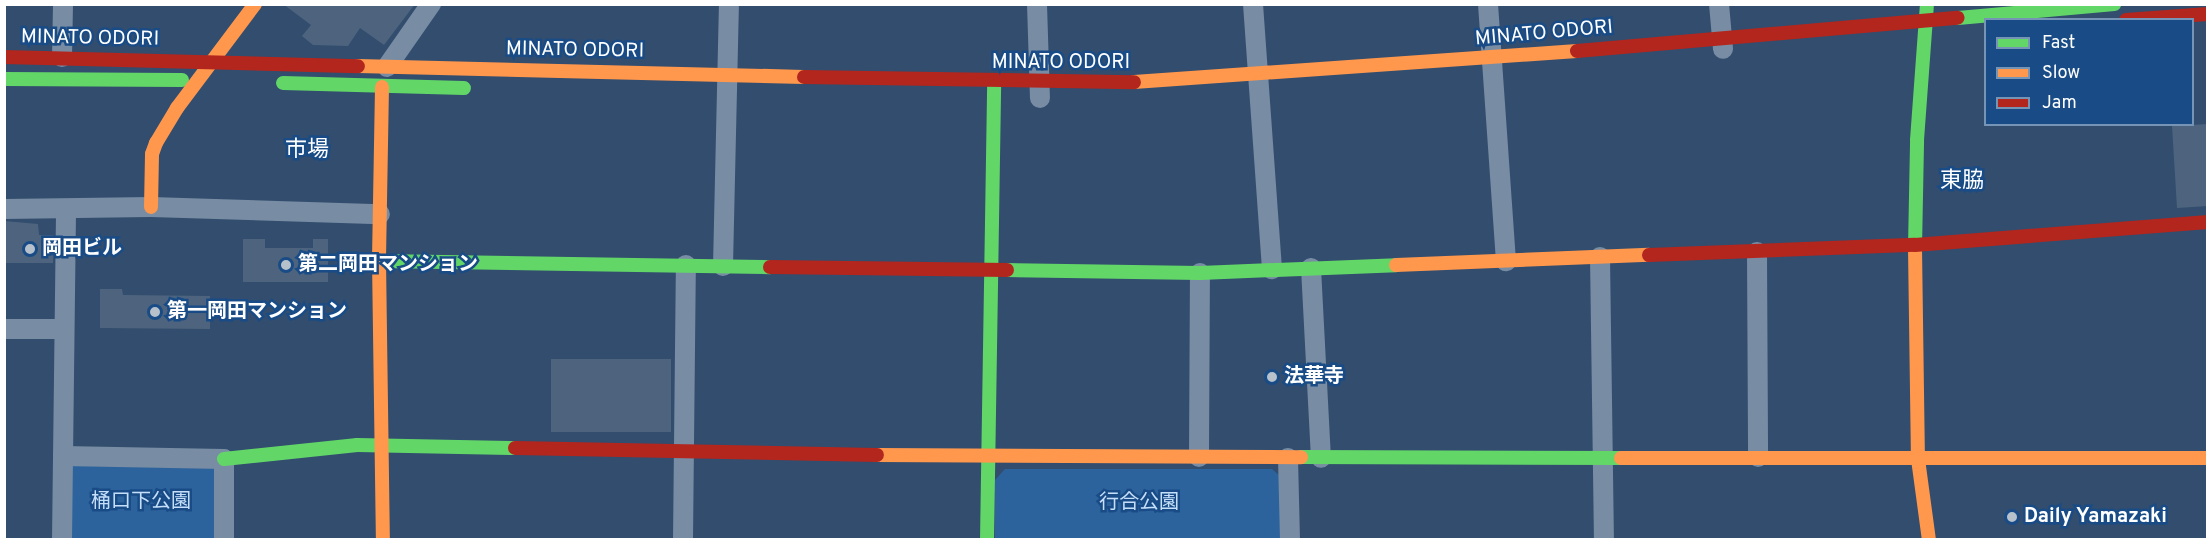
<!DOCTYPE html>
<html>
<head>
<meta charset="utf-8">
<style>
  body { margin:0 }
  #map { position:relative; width:2212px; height:544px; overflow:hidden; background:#324d6e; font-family:Overpass,"Noto Sans JP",sans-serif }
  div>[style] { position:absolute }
  .green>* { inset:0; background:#2d639d }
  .building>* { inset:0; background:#4e647e; transform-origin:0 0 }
  .street>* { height:20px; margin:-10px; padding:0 10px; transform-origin:10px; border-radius:10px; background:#788ca3 }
  .fast>* { height:14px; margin:-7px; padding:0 7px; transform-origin:7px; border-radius:7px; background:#63d668 }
  .slow>* { height:14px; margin:-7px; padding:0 7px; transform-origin:7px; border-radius:7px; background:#ff974d }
  .jam>* { height:14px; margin:-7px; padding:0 7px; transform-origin:7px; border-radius:7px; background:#b3261e }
  .dots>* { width:16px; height:16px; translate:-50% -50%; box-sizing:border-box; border:3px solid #194c86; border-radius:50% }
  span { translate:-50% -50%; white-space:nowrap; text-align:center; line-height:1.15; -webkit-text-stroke:5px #194c86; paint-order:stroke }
  .street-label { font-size:20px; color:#fff }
  .poi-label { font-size:20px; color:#fff; font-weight:700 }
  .left { translate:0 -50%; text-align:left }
  .park-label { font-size:20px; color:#c5def9 }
  .quarter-label { font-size:22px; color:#fff }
  .frame { position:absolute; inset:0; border:6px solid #fff; pointer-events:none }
  .legend { position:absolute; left:1984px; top:18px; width:210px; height:108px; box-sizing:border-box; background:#194c86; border:2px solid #7594b6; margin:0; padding:8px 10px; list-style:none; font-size:18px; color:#fff }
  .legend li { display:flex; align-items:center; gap:12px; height:30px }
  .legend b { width:30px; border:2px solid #7594b6 }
</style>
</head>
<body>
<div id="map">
  <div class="green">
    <i style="clip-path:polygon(71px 465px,207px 465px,216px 470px,215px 539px,65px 540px)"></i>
    <i style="clip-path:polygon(1005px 469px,1272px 469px,1280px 476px,1282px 539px,995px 540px,995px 480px)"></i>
  </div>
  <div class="building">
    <i style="clip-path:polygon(283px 4px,415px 4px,384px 45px,360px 28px,348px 46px,313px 45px,302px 36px,311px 25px)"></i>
    <i style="clip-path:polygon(2208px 124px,2208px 206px,2177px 208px,2172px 126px)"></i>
    <i style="clip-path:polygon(4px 221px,38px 224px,39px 235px,54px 235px,53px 263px,4px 263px)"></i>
    <i style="clip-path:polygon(243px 239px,265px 239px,265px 248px,313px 248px,313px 239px,328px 239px,328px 282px,243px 282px)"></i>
    <i style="clip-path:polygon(100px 289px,122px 289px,123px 295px,210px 296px,210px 329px,100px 328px)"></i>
    <i style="left:551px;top:359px;width:120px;height:73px"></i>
  </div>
  <div class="street">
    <i style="left:1037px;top:4px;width:94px;rotate:88.2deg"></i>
    <i style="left:1253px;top:4px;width:266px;rotate:85.9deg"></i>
    <i style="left:1488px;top:4px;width:258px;rotate:86deg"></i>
    <i style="left:1719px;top:4px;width:45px;rotate:84.9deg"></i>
    <i style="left:62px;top:57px;width:53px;rotate:-88.9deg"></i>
    <i style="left:387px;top:67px;width:77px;rotate:-55.1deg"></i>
    <i style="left:4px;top:209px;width:147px;rotate:-0.8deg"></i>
    <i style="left:151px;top:207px;width:229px;rotate:1.8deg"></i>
    <i style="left:1757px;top:252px;width:205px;rotate:89.7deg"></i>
    <i style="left:1600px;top:257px;width:283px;rotate:89.2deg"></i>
    <i style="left:723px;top:266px;width:262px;rotate:-88.7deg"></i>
    <i style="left:1311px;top:268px;width:190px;rotate:87deg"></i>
    <i style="left:4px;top:329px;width:59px"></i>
    <i style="left:63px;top:456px;width:161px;rotate:1.1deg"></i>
    <i style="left:224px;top:459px;width:81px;rotate:90deg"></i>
    <i style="left:1199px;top:457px;width:184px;rotate:-89.7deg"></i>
    <i style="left:1288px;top:458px;width:82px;rotate:88.6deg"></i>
    <i style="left:62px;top:540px;width:331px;rotate:-89.3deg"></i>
    <i style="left:683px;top:540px;width:275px;rotate:-89.4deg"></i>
  </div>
  <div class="fast">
    <i style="left:1958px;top:18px;width:157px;rotate:-5.1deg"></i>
    <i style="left:4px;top:79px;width:178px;rotate:0.3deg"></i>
    <i style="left:283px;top:83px;width:181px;rotate:1.6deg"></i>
    <i style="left:1915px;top:248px;width:108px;rotate:-88.9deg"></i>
    <i style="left:1917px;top:140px;width:136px;rotate:-85.8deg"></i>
    <i style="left:379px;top:261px;width:391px;rotate:0.9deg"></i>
    <i style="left:1007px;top:270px;width:193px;rotate:0.9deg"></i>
    <i style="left:1200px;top:273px;width:196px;rotate:-2.3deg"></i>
    <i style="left:1301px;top:457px;width:320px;rotate:0.2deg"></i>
    <i style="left:224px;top:459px;width:134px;rotate:-6deg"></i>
    <i style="left:357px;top:445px;width:158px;rotate:1.1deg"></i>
    <i style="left:987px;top:540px;width:458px;rotate:-89.1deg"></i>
  </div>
  <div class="slow">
    <i style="left:358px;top:66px;width:446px;rotate:1.4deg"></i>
    <i style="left:1134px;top:82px;width:444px;rotate:-4deg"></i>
    <i style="left:382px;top:87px;width:174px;rotate:91deg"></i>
    <i style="left:379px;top:261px;width:279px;rotate:89.2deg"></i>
    <i style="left:151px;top:207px;width:53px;rotate:-88.9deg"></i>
    <i style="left:152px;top:154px;width:12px;rotate:-70deg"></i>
    <i style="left:156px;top:143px;width:41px;rotate:-59deg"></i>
    <i style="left:177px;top:108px;width:130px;rotate:-53.1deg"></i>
    <i style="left:1915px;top:248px;width:211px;rotate:89.2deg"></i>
    <i style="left:1918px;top:459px;width:82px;rotate:82.3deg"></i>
    <i style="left:1396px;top:265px;width:253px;rotate:-2.3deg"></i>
    <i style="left:877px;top:455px;width:424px;rotate:0.3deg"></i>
    <i style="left:1621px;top:458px;width:587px"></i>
  </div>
  <div class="jam">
    <i style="left:2126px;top:20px;width:82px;rotate:-4.2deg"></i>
    <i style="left:1577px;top:51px;width:382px;rotate:-5deg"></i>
    <i style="left:4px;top:57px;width:354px;rotate:1.5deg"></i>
    <i style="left:804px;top:77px;width:330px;rotate:0.9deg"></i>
    <i style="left:1649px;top:255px;width:266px;rotate:-2.2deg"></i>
    <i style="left:1915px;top:245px;width:294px;rotate:-4.5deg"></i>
    <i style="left:770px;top:267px;width:237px;rotate:0.7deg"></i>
    <i style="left:515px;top:448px;width:362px;rotate:1.1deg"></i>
  </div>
  <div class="dots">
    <i style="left:30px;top:249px;background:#b7c1cc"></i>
    <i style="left:286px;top:265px;background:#b7c1cc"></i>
    <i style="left:155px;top:312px;background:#b7c1cc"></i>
    <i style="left:1272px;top:377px;background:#b7c1cc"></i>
    <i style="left:2012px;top:517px;background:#b7c1cc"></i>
  </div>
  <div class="street-label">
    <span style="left:1544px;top:34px;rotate:-5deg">MINATO ODORI</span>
    <span style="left:90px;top:39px;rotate:1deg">MINATO ODORI</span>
    <span style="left:575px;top:51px;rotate:1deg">MINATO ODORI</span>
    <span style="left:1061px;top:63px">MINATO ODORI</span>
  </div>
  <div class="poi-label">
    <span class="left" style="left:42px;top:249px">岡田ビル</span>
    <span class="left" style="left:298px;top:265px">第二岡田マンション</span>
    <span class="left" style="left:167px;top:312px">第一岡田マンション</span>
    <span class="left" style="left:1284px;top:377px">法華寺</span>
    <span class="left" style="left:2024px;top:517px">Daily Yamazaki</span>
  </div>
  <div class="park-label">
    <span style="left:141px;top:502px">桶口下公園</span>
    <span style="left:1139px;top:503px">行合公園</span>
  </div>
  <div class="quarter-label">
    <span style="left:307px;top:151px">市場</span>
    <span style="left:1962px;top:182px">東脇</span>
  </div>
  <div class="frame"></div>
  <ul class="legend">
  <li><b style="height:8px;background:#63d668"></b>Fast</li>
  <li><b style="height:8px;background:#ff974d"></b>Slow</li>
  <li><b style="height:8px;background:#b3261e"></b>Jam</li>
  </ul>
</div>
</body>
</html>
